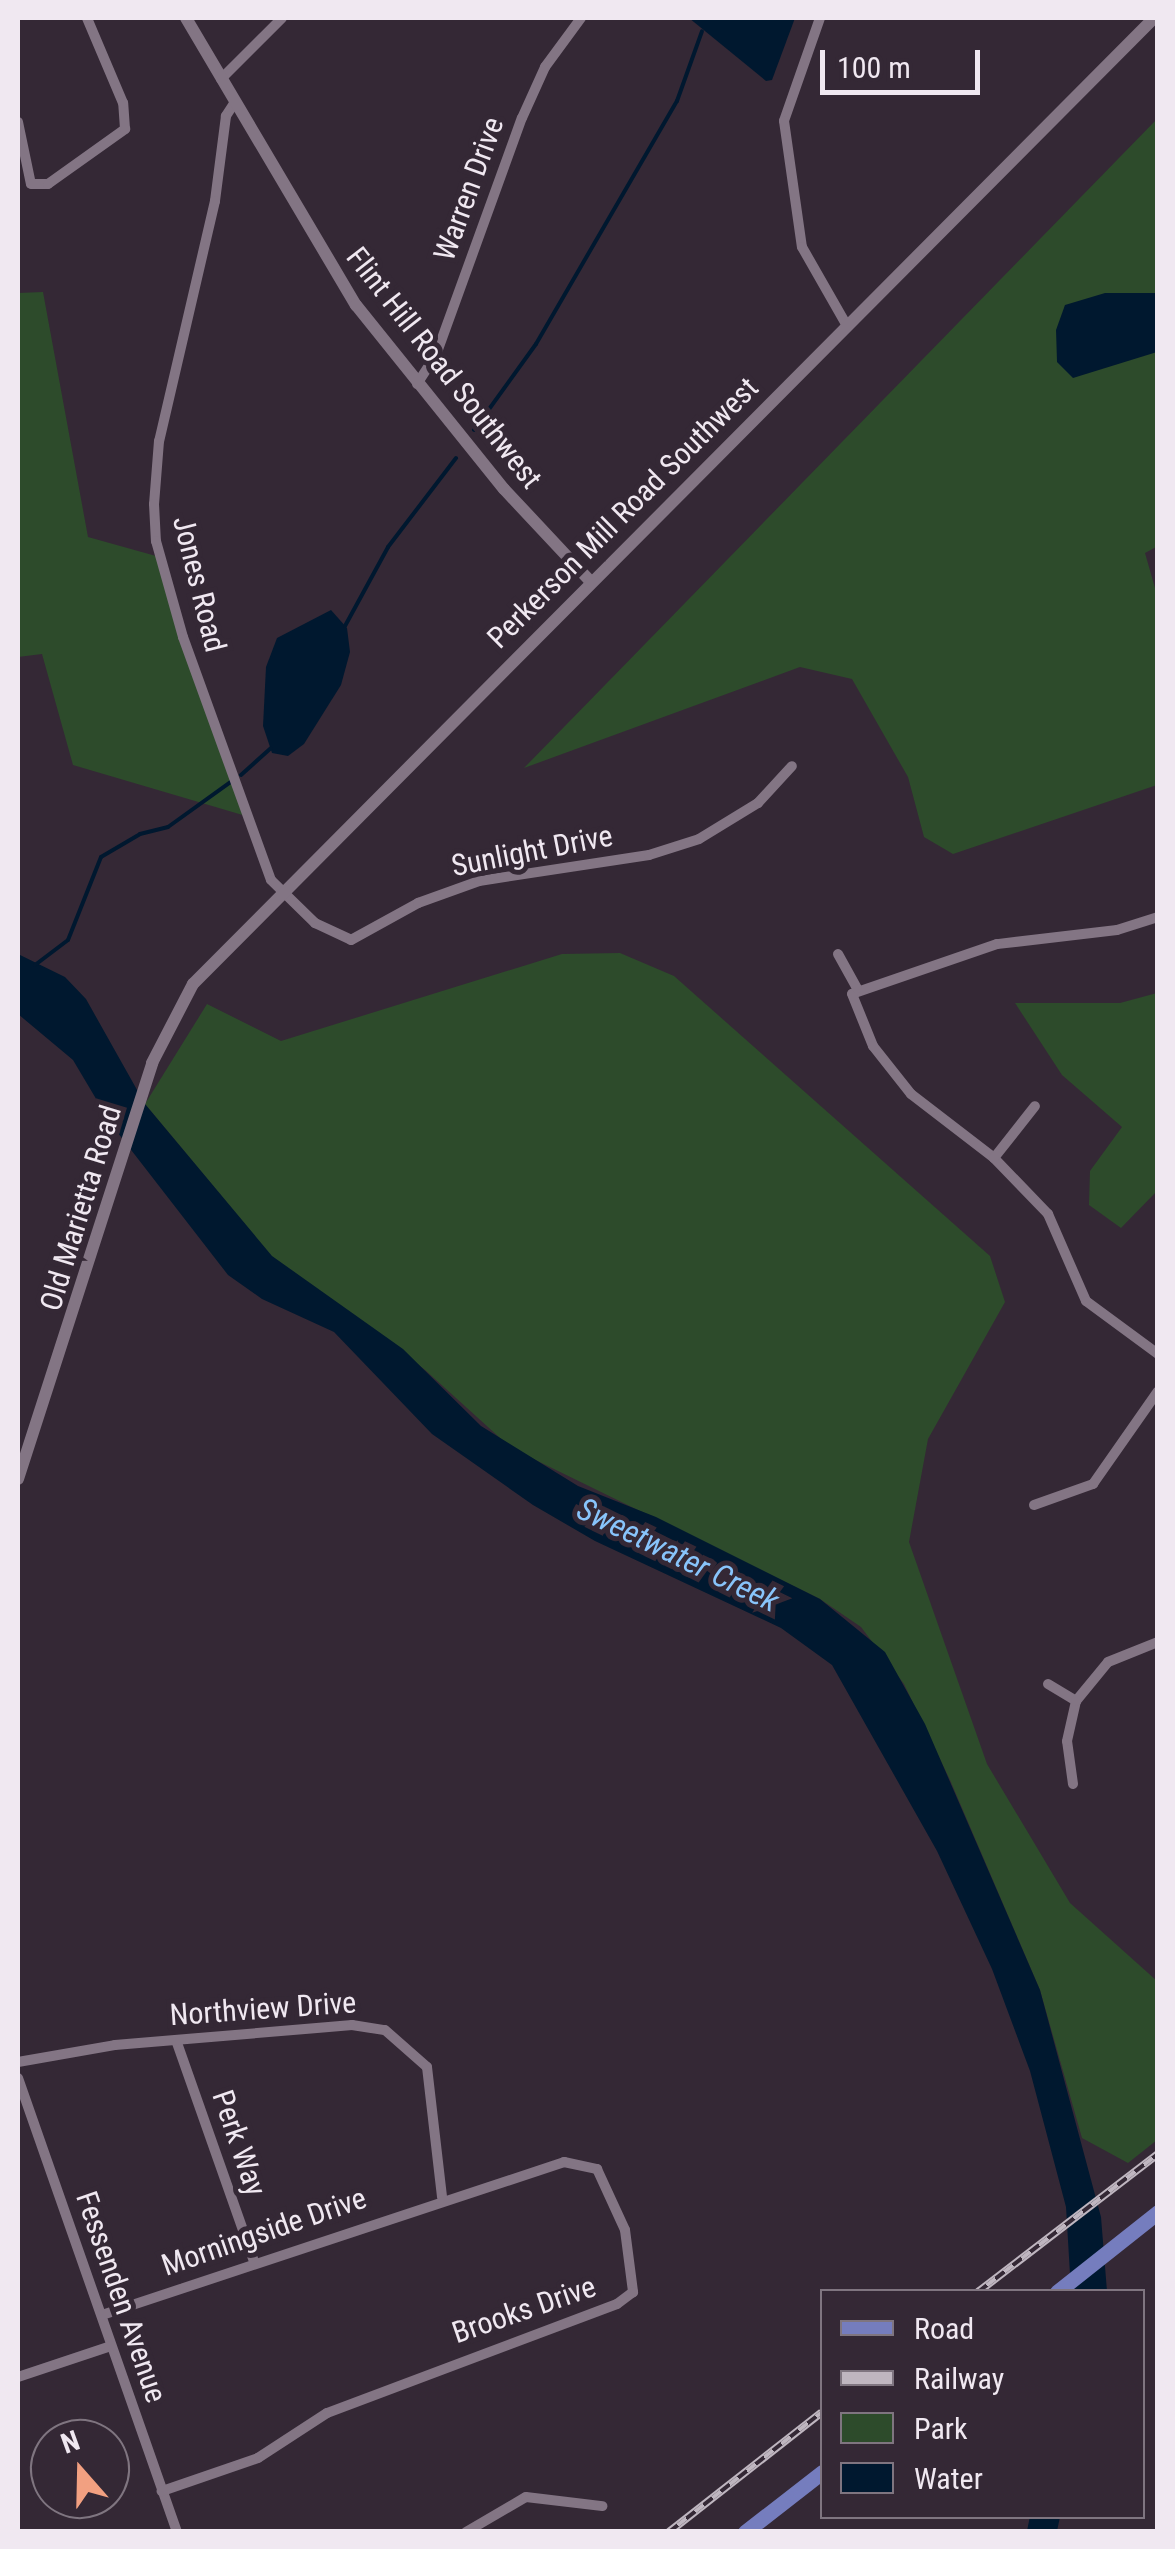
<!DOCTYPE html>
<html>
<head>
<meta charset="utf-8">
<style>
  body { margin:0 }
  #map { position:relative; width:1175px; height:2549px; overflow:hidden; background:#342835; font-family:"Roboto Condensed",sans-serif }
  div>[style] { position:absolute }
  .green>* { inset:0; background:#2d4b2b }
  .water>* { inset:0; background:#00182f }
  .stream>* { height:4px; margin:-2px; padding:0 2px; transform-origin:2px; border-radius:2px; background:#00182f }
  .minor>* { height:10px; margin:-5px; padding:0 5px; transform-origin:5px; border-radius:5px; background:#837584 }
  .tertiary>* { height:12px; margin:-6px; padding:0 6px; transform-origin:6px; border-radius:6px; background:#837584 }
  .primary>* { height:15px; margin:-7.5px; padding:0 7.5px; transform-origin:7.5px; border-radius:7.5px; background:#757dbe }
  .rail>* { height:8px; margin-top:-4px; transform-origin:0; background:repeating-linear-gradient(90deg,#342835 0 11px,#bfb6c0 0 22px); box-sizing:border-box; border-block:2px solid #bfb6c0 }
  span { translate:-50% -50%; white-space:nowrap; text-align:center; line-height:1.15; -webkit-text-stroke:10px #342835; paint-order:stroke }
  .street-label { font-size:30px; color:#f0e8f1 }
  .water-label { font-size:32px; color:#88c4fb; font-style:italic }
  .frame { position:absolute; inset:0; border:20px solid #f0e8f1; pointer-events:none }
  .legend { position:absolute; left:820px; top:2289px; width:325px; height:230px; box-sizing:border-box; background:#342835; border:2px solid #7f7580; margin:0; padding:12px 18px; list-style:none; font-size:30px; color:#f0e8f1 }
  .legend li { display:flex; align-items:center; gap:20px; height:50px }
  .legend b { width:50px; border:2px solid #7f7580 }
  .north { position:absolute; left:30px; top:2419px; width:100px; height:100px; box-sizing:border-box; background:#342835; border:2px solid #7f7580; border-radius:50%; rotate:340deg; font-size:28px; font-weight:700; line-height:40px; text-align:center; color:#f0e8f1 }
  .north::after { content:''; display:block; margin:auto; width:35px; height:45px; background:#f2a081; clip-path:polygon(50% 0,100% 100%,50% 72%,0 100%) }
  .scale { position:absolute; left:820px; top:50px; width:160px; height:45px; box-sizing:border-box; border:5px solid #f0e8f1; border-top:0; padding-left:12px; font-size:30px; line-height:35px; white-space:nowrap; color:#f0e8f1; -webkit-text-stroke:8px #342835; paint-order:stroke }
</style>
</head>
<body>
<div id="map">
  <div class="green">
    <i style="clip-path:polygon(1157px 119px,1158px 546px,1145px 553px,1157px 595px,1157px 785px,953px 854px,924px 837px,908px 777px,852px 679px,800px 667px,524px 768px)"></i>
    <i style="clip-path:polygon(43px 292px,88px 537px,156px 556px,246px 816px,73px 765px,42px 654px,18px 657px,18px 293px)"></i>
    <i style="clip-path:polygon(620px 953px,674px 976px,990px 1256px,1005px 1302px,928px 1439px,909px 1542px,987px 1764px,1070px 1903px,1157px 1981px,1157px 2140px,1128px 2163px,1082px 2138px,1040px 1990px,950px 1780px,904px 1684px,861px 1627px,820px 1599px,511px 1448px,424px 1369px,272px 1257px,145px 1104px,207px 1004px,281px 1041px,562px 954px)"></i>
    <i style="clip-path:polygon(1157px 993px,1157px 1191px,1121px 1228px,1089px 1205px,1090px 1171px,1122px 1127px,1062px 1075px,1015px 1003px,1120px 1003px)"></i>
  </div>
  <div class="water">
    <i style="clip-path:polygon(689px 18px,795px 18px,772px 80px,766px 81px)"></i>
    <i style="clip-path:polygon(1105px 293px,1157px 293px,1157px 352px,1073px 378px,1057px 362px,1056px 330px,1065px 305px)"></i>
    <i style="clip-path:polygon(331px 610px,347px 628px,350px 652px,341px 685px,304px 744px,288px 756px,272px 753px,263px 726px,266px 667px,277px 638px)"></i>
    <i style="clip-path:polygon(18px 954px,65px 977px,86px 999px,145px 1104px,272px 1256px,403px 1349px,481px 1426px,578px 1486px,656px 1517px,820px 1599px,885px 1652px,925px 1724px,1040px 1990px,1101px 2217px,1107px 2291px,1071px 2291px,1066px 2207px,1030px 2071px,992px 1969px,937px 1851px,832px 1665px,781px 1628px,595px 1541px,533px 1505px,432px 1434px,334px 1332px,262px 1299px,228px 1275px,111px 1124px,73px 1060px,18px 1014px)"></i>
    <i style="clip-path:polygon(1030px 2516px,1060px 2517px,1057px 2531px,1027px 2531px)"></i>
  </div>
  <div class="stream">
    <i style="left:474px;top:430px;width:106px;rotate:-54.2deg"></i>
    <i style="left:536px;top:344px;width:281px;rotate:-59.9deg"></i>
    <i style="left:677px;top:101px;width:74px;rotate:-70.3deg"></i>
    <i style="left:345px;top:626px;width:90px;rotate:-61.4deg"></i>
    <i style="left:388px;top:547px;width:112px;rotate:-52.6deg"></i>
    <i style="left:241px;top:775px;width:40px;rotate:-42deg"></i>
    <i style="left:35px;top:965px;width:41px;rotate:-37.1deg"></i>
    <i style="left:68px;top:940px;width:89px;rotate:-68.3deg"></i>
    <i style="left:101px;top:857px;width:45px;rotate:-30.5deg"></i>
    <i style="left:140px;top:834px;width:29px;rotate:-14deg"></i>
    <i style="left:168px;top:827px;width:79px;rotate:-35.7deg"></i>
  </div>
  <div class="minor">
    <i style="left:820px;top:18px;width:109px;rotate:109.3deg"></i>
    <i style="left:784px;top:121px;width:127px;rotate:81.9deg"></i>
    <i style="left:802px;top:247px;width:89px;rotate:60.3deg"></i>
    <i style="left:221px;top:79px;width:86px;rotate:-45deg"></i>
    <i style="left:235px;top:102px;width:17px;rotate:123deg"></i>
    <i style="left:226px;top:116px;width:86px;rotate:97.4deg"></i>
    <i style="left:215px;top:201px;width:246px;rotate:103.1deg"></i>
    <i style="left:159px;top:441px;width:63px;rotate:94.5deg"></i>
    <i style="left:154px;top:504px;width:37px;rotate:87deg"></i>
    <i style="left:156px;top:541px;width:100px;rotate:74.3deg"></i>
    <i style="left:183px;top:637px;width:258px;rotate:70.1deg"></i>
    <i style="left:271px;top:880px;width:62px;rotate:44.3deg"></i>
    <i style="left:315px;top:923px;width:40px;rotate:25deg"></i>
    <i style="left:351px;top:940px;width:77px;rotate:-28.9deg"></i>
    <i style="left:418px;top:903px;width:65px;rotate:-19.8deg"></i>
    <i style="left:479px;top:881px;width:172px;rotate:-8.7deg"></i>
    <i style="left:649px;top:855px;width:52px;rotate:-17.7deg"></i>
    <i style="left:699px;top:839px;width:69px;rotate:-31.4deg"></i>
    <i style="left:758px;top:803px;width:50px;rotate:-47.4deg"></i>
    <i style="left:18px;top:122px;width:63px;rotate:78.2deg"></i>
    <i style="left:31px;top:184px;width:17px"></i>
    <i style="left:48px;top:184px;width:95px;rotate:-35.5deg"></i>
    <i style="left:125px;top:129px;width:26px;rotate:-94deg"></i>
    <i style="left:123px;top:103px;width:92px;rotate:-113deg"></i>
    <i style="left:417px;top:384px;width:35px;rotate:-57deg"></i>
    <i style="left:436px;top:355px;width:252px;rotate:-70.1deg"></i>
    <i style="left:522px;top:118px;width:56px;rotate:-65.7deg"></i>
    <i style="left:545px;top:67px;width:61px;rotate:-53.7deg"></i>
    <i style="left:1158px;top:917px;width:43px;rotate:162.4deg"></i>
    <i style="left:1117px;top:930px;width:121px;rotate:173.3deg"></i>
    <i style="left:997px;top:944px;width:153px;rotate:161deg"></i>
    <i style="left:852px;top:994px;width:56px;rotate:68deg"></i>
    <i style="left:873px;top:1046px;width:61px;rotate:51.6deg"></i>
    <i style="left:911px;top:1094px;width:105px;rotate:37.6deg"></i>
    <i style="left:994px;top:1158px;width:78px;rotate:46deg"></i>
    <i style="left:1048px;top:1214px;width:95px;rotate:66.4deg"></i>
    <i style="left:1086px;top:1301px;width:89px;rotate:36.4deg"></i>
    <i style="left:838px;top:954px;width:39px;rotate:61deg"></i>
    <i style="left:994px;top:1158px;width:66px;rotate:-51.7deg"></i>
    <i style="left:1034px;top:1505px;width:63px;rotate:-19.6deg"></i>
    <i style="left:1093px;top:1484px;width:113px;rotate:-55deg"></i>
    <i style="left:1048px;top:1684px;width:33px;rotate:31deg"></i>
    <i style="left:1073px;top:1784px;width:43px;rotate:-97.9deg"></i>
    <i style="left:1067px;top:1741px;width:41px;rotate:-77.3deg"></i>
    <i style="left:1076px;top:1701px;width:50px;rotate:-50.6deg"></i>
    <i style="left:1108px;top:1662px;width:54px;rotate:-21.8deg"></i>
    <i style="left:176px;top:2040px;width:235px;rotate:70.6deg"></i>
    <i style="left:18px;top:2062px;width:98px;rotate:-9.9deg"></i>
    <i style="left:115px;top:2045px;width:238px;rotate:-4.8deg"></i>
    <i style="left:352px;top:2025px;width:33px;rotate:9deg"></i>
    <i style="left:385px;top:2030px;width:56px;rotate:41.4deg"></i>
    <i style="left:427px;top:2067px;width:131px;rotate:83.4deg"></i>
    <i style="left:18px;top:2078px;width:481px;rotate:70.7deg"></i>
    <i style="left:102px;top:2315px;width:487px;rotate:-18.3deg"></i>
    <i style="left:564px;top:2162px;width:34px;rotate:12deg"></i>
    <i style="left:597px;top:2169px;width:67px;rotate:65.3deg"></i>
    <i style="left:625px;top:2230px;width:63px;rotate:82.6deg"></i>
    <i style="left:633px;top:2292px;width:20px;rotate:143deg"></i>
    <i style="left:617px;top:2304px;width:310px;rotate:159.4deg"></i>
    <i style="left:327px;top:2413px;width:82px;rotate:146.9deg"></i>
    <i style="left:258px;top:2458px;width:102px;rotate:161deg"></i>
    <i style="left:18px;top:2377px;width:98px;rotate:-18.4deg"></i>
    <i style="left:466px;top:2532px;width:69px;rotate:-30.3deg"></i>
    <i style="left:526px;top:2497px;width:77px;rotate:6.8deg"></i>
  </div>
  <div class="tertiary">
    <i style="left:186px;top:18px;width:334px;rotate:59.4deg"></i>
    <i style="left:356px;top:305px;width:236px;rotate:51.2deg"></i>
    <i style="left:504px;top:489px;width:126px;rotate:46.9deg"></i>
    <i style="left:18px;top:1479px;width:437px;rotate:-72.1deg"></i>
    <i style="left:152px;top:1063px;width:89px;rotate:-62.6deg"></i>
    <i style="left:193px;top:984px;width:1363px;rotate:-45.15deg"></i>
  </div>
  <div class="primary">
    <i style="left:1057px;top:2292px;width:129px;rotate:-38.4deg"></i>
    <i style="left:745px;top:2532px;width:98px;rotate:-37.9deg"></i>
  </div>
  <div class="rail">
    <i style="left:978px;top:2292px;width:227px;rotate:-37.5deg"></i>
    <i style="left:669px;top:2532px;width:194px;rotate:-38.1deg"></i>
  </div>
  <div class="street-label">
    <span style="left:469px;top:189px;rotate:-70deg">Warren Drive</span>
    <span style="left:444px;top:368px;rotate:52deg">Flint Hill Road Southwest</span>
    <span style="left:623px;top:513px;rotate:-45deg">Perkerson Mill Road Southwest</span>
    <span style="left:199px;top:584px;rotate:76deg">Jones Road</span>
    <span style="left:532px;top:851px;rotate:-11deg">Sunlight Drive</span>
    <span style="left:81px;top:1208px;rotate:-73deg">Old Marietta Road</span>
    <span style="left:263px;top:2009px;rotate:-4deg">Northview Drive</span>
    <span style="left:239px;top:2143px;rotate:71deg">Perk Way</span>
    <span style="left:264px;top:2232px;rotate:-19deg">Morningside Drive</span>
    <span style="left:121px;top:2297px;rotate:71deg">Fessenden Avenue</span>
    <span style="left:524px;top:2310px;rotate:-19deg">Brooks Drive</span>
  </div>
  <div class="water-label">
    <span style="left:678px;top:1555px;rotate:26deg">Sweetwater Creek</span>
  </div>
  <div class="frame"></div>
  <ul class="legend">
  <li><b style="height:12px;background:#757dbe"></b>Road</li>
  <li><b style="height:12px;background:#bfb6c0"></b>Railway</li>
  <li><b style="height:28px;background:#2d4b2b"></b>Park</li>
  <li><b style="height:28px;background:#00182f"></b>Water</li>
  </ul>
  <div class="north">N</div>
  <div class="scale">100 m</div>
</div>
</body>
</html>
